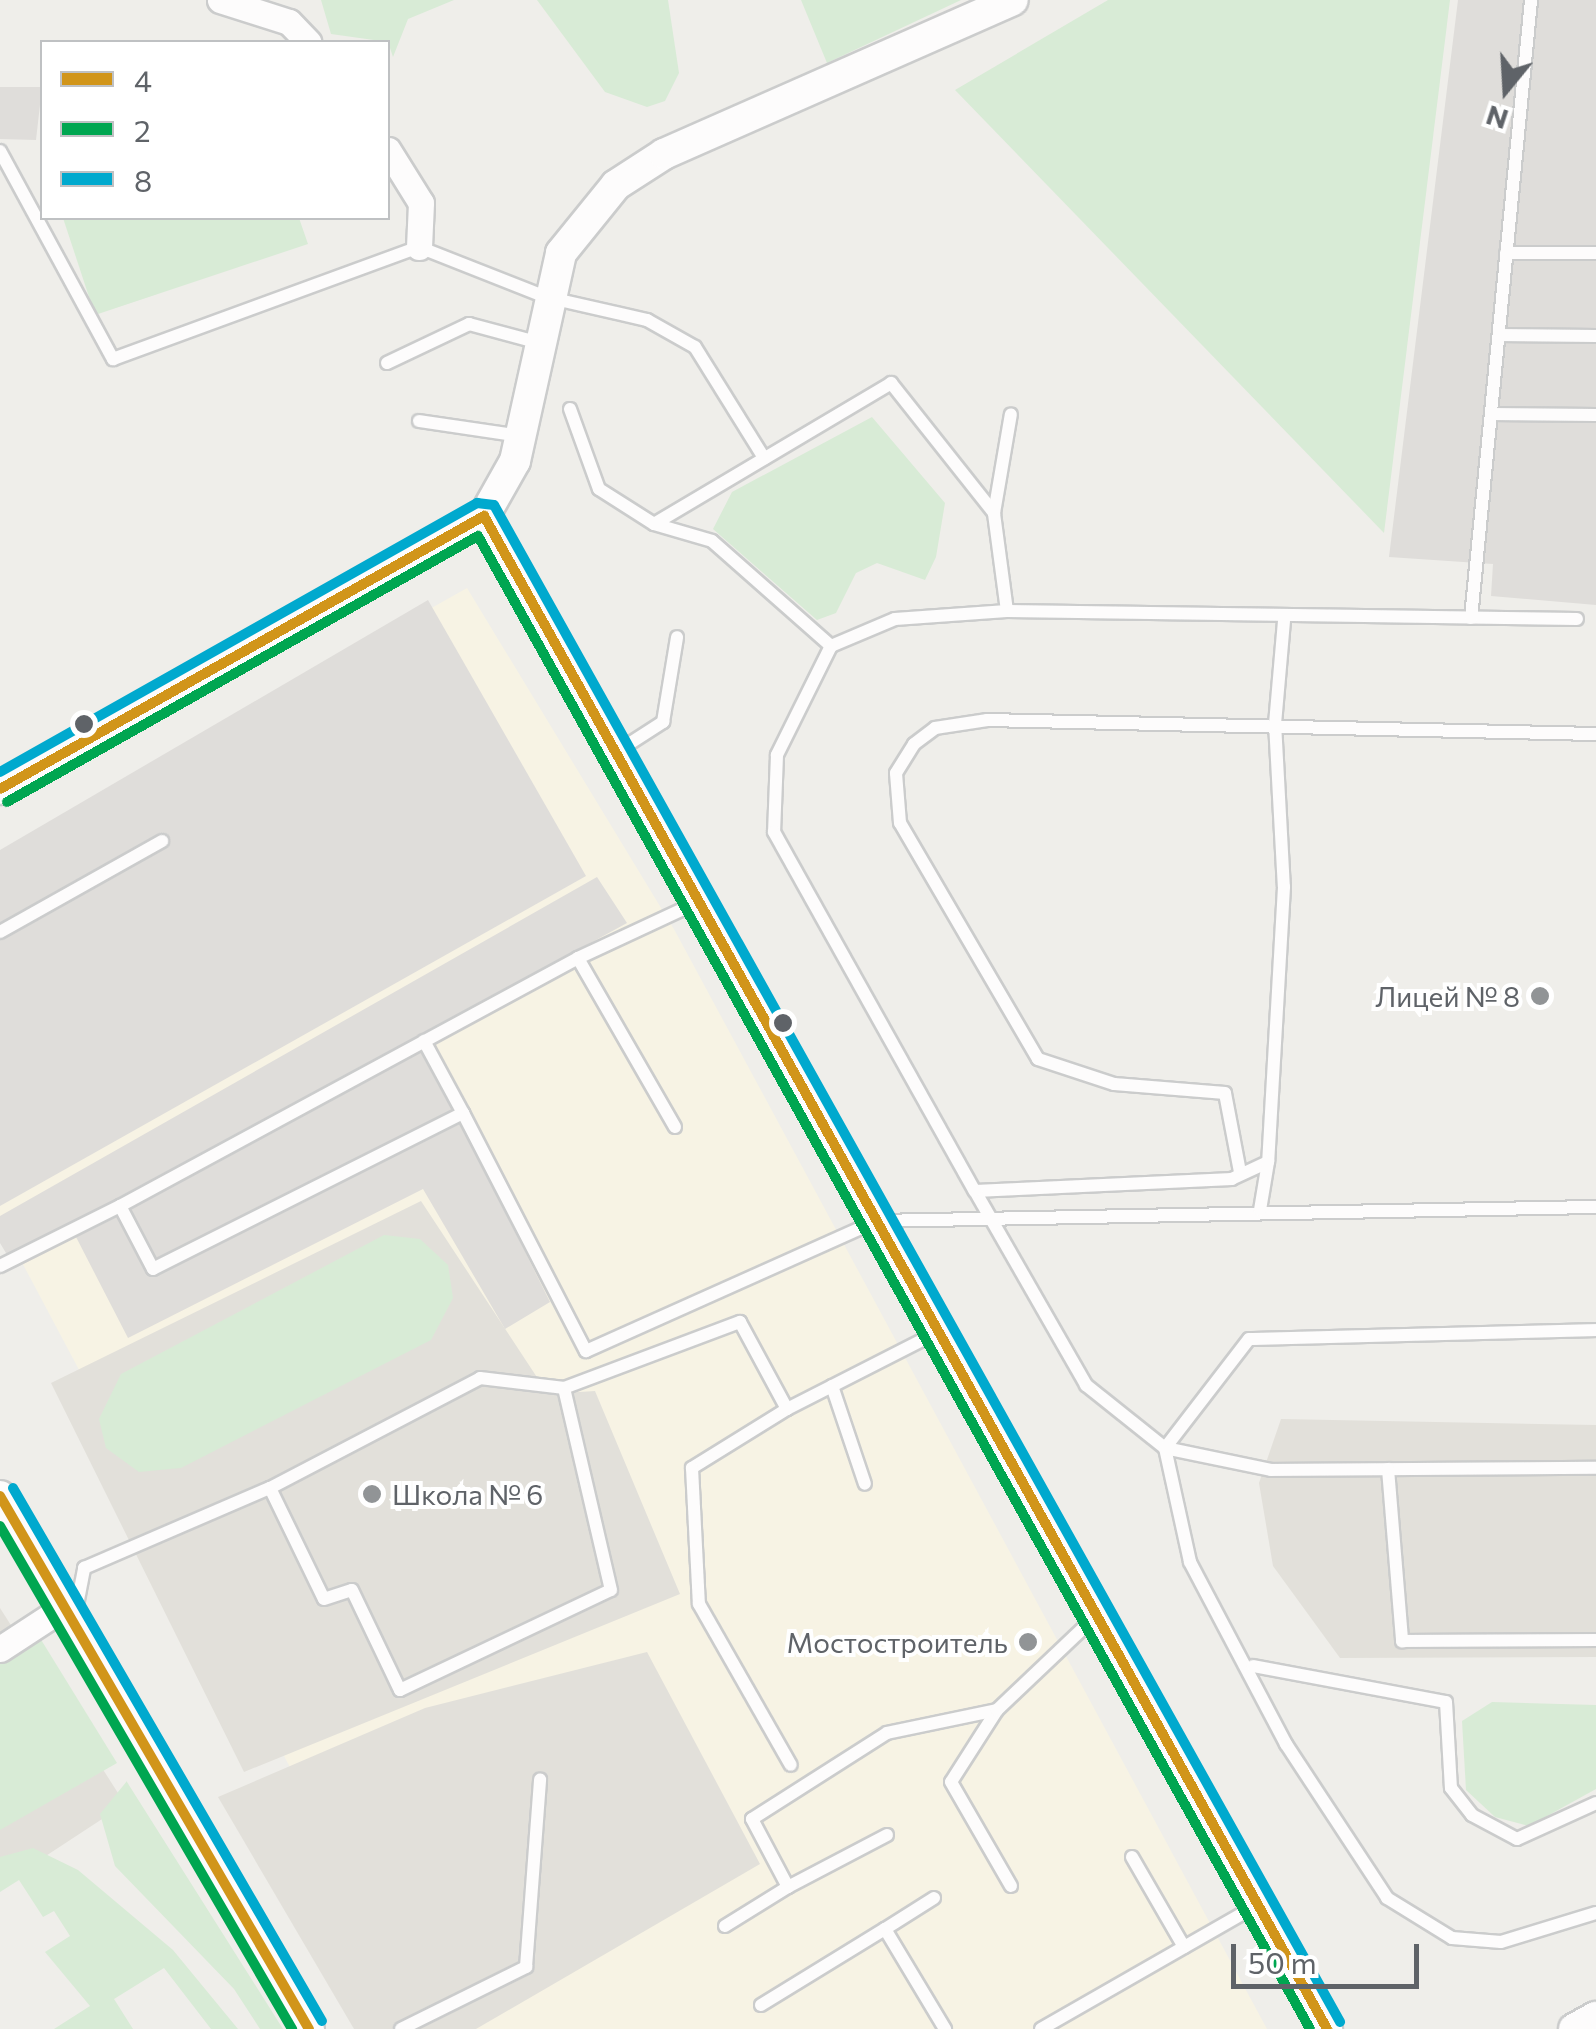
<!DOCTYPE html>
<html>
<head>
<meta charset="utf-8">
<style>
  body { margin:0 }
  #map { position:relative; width:1596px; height:2029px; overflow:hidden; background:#efeeea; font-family:Commissioner,sans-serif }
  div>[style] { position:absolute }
  .commercial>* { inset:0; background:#f7f3e4 }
  .industrial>* { inset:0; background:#dfddda }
  .education>* { inset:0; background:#e2e0da }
  .green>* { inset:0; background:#d8ebd6 }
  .roads { filter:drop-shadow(2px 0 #cbcccc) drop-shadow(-2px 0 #cbcccc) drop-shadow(0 2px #cbcccc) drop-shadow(0 -2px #cbcccc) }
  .service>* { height:12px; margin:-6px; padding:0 6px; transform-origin:6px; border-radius:6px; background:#fdfcfc }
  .minor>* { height:25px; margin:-12.5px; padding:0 12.5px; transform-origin:12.5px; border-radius:12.5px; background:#fdfcfc }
  .tertiary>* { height:30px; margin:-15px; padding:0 15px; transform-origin:15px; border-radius:15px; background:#fdfcfc }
  .bus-1>* { height:10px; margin:-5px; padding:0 5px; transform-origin:5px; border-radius:5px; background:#d1951a }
  .bus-2>* { height:10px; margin:-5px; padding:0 5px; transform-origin:5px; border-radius:5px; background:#00a651 }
  .bus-3>* { height:10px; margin:-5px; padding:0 5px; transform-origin:5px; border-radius:5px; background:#00a9ce }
  .dots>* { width:28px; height:28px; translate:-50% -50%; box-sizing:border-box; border:5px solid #fff; border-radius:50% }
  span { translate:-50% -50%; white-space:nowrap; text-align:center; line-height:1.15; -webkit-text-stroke:8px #fff; paint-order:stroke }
  .poi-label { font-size:28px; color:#5f6368 }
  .right { translate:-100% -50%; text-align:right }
  .left { translate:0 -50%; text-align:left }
  .legend { position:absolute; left:40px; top:40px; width:350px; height:180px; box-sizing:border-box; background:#fff; border:2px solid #bfc1c3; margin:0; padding:12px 18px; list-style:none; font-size:30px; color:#5f6368 }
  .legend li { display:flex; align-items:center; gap:20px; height:50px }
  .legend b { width:50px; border:2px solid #bfc1c3 }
  .north { position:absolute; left:1456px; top:40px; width:100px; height:100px; -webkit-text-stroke:8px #fff; paint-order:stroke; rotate:198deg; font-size:28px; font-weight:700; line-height:40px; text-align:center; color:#5f6368 }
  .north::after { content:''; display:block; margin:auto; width:35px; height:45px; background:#5f6368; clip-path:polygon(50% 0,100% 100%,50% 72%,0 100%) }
  .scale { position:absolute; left:1231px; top:1944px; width:188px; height:45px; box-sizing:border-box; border:5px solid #5f6368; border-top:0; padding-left:12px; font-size:30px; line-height:35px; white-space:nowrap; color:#5f6368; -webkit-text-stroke:8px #fff; paint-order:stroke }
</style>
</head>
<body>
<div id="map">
  <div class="commercial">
    <i style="clip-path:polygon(467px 588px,675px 931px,1267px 2029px,429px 2029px,0 1221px,0 851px)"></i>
  </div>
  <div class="industrial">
    <i style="clip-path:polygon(1458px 0,1596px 0,1596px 605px,1491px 596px,1493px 564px,1389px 557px)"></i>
    <i style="clip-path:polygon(0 87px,42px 87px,36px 140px,0 139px)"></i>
    <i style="clip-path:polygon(428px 600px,586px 876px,0 1206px,0 850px)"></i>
    <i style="clip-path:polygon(597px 877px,627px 923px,418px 1037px,550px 1302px,505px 1329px,423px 1189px,128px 1338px,76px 1237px,15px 1268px,0 1243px,0 1216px)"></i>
  </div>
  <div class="education">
    <i style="clip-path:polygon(421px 1201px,548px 1394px,595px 1391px,680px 1594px,244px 1772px,51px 1383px)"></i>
    <i style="clip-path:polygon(1281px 1419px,1596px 1425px,1596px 1657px,1340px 1658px,1273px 1566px,1259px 1483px)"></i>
    <i style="clip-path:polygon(0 1608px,125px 1804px,0 1886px)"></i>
    <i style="clip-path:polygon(647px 1652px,760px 1864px,476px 2029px,354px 2029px,218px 1797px,425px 1708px)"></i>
  </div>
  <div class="green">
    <i style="clip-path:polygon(321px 0,454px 0,408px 19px,393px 57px,388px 42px,331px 34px)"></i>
    <i style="clip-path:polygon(537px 0,668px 0,679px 73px,665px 101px,647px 107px,605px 92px)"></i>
    <i style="clip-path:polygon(801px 0,961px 0,827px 63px)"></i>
    <i style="clip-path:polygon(1108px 0,1450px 0,1384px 533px,955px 90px)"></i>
    <i style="clip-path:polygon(63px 218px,299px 218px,308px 244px,95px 315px)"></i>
    <i style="clip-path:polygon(872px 417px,945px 503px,936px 557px,925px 580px,877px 563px,856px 573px,836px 613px,817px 620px,713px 529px,732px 492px)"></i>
    <i style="clip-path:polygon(384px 1235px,420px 1239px,448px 1265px,453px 1298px,431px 1340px,181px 1468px,139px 1472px,106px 1448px,99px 1419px,121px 1374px)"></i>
    <i style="clip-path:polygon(40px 1638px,117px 1763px,0 1830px,0 1664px)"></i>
    <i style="clip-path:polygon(1492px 1702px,1596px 1705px,1596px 1789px,1529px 1826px,1495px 1817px,1466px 1790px,1462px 1721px)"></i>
    <i style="clip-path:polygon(127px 1781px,127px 1782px,283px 2029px,260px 2029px,234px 1989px,115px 1866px,100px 1814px)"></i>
    <i style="clip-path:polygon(33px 1848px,78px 1870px,173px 1950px,238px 2029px,211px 2029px,164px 1968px,114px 1999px,133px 2029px,54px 2029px,90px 2006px,45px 1952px,70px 1936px,54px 1911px,43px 1917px,19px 1880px,0 1892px,0 1857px)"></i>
  </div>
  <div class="roads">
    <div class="service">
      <i style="left:0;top:151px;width:237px;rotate:61.5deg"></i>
      <i style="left:113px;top:359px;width:326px;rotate:-20.1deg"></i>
      <i style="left:419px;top:247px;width:136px;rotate:21.5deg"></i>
      <i style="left:546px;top:297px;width:104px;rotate:12.8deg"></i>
      <i style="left:647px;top:320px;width:55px;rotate:29.4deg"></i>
      <i style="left:695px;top:347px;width:131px;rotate:58.1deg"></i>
      <i style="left:1506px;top:253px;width:90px"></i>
      <i style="left:1499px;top:335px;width:97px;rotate:0.6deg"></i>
      <i style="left:387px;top:363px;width:91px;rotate:-25.4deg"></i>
      <i style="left:469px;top:324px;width:69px;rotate:15deg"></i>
      <i style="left:570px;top:409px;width:85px;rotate:70.1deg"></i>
      <i style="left:599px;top:489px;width:65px;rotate:32.5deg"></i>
      <i style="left:654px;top:524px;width:60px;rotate:16.3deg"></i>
      <i style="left:712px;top:541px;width:159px;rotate:41.4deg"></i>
      <i style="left:831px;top:646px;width:69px;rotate:-22.9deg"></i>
      <i style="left:895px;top:619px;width:112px;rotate:-4.1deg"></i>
      <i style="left:1007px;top:611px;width:570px;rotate:0.8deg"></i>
      <i style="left:1491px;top:414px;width:105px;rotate:0.5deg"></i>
      <i style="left:419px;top:421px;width:102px;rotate:8.4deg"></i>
      <i style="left:654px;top:524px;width:276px;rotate:-30.7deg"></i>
      <i style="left:891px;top:383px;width:166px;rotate:51.6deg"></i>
      <i style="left:1007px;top:611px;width:99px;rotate:-97.6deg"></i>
      <i style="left:994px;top:513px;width:100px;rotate:-80.3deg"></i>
      <i style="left:1471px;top:618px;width:621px;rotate:-84.45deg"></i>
      <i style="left:1284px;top:621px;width:102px;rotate:95deg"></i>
      <i style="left:1275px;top:723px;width:164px;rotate:86.9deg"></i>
      <i style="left:1284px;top:887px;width:275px;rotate:93.3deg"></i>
      <i style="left:1268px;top:1162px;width:40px;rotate:155deg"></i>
      <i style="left:1232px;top:1179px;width:257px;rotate:177.3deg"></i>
      <i style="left:975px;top:1191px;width:224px;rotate:60.2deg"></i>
      <i style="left:1086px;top:1385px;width:101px;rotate:38.6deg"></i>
      <i style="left:1165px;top:1448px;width:117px;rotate:77.6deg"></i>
      <i style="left:1190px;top:1562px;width:206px;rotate:62.2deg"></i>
      <i style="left:1286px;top:1744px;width:184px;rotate:56.7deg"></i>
      <i style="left:1387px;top:1898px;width:76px;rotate:31.6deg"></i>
      <i style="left:1452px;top:1938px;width:49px;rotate:4.7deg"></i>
      <i style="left:1501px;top:1942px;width:99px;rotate:-17deg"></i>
      <i style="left:831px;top:646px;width:122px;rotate:116.4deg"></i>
      <i style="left:777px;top:755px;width:77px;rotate:92.2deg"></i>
      <i style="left:774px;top:832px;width:411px;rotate:60.8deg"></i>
      <i style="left:618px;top:751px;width:54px;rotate:-32.8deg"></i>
      <i style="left:663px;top:722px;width:86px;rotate:-80.6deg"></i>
      <i style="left:0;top:932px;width:186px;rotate:-29.3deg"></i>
      <i style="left:424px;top:1041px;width:82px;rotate:61.6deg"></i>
      <i style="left:463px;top:1113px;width:347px;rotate:153.3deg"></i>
      <i style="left:153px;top:1269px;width:71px;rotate:-117.6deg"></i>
      <i style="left:120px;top:1206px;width:521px;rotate:-28.43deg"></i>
      <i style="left:463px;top:1113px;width:268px;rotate:62.7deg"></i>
      <i style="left:586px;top:1351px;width:319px;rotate:-24.1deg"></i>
      <i style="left:877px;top:1221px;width:719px;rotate:-1.12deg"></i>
      <i style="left:675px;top:1127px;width:195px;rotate:-119.9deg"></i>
      <i style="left:578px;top:958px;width:132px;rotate:-25deg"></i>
      <i style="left:1240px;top:1172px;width:80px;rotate:-100.8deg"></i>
      <i style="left:1225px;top:1093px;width:111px;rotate:-175.4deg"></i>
      <i style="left:1114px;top:1084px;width:80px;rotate:-161.8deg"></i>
      <i style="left:1038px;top:1059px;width:273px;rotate:-120.3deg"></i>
      <i style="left:900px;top:823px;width:50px;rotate:-94.6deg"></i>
      <i style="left:896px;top:773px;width:34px;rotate:-58deg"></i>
      <i style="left:914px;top:744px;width:26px;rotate:-37deg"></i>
      <i style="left:935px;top:728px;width:53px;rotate:-8.7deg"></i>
      <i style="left:987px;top:720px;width:609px;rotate:1.32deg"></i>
      <i style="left:1260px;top:1210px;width:49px;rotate:-80.5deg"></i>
      <i style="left:0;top:1266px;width:134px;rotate:-26.6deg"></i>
      <i style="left:1596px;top:1330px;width:347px;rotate:178.5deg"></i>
      <i style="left:1249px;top:1339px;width:138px;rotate:127.6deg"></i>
      <i style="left:1165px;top:1448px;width:108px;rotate:11.7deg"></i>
      <i style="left:1271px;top:1470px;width:325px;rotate:-0.4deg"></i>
      <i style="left:832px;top:1386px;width:103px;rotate:71.4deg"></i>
      <i style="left:787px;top:1409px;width:112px;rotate:148.2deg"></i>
      <i style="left:692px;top:1468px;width:136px;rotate:87.1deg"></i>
      <i style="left:699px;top:1604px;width:185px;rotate:60.3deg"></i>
      <i style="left:1388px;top:1469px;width:173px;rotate:85.3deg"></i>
      <i style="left:1402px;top:1641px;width:194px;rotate:-0.3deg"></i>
      <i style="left:270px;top:1488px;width:237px;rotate:-27.6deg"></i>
      <i style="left:480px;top:1378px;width:85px;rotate:6.8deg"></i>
      <i style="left:65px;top:1607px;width:15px;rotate:-28deg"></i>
      <i style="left:78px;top:1600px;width:33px;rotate:-79deg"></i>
      <i style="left:84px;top:1568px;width:202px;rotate:-23.3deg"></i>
      <i style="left:270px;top:1488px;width:123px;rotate:64.1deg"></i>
      <i style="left:324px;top:1599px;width:29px;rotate:-18deg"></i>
      <i style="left:352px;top:1590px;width:111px;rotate:64.4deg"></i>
      <i style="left:400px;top:1690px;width:233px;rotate:-25.4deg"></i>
      <i style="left:611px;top:1590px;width:207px;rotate:-103.1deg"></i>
      <i style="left:564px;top:1388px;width:188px;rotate:-20.6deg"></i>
      <i style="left:740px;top:1322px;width:99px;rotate:61.6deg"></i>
      <i style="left:787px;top:1409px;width:169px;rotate:-27deg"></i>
      <i style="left:1253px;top:1666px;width:196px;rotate:10.6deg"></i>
      <i style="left:1446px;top:1702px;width:86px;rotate:86.7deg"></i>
      <i style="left:1451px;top:1788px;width:34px;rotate:52deg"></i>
      <i style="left:1472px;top:1815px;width:51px;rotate:28.1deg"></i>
      <i style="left:1517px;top:1839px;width:87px;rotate:-24.5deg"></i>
      <i style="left:997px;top:1710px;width:85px;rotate:122.6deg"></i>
      <i style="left:951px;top:1782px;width:120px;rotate:60deg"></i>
      <i style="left:887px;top:1835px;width:112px;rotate:152.3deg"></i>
      <i style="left:788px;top:1887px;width:77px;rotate:-117.9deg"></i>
      <i style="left:752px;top:1819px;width:160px;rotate:-32.5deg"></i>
      <i style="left:887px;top:1733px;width:112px;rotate:-11.8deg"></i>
      <i style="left:997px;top:1710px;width:135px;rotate:-43.5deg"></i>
      <i style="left:1132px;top:1857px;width:104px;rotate:60deg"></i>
      <i style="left:934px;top:1898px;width:58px;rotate:147.7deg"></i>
      <i style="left:885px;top:1929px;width:117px;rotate:59deg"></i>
      <i style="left:725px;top:1926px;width:74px;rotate:-31.8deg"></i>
      <i style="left:761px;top:2005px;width:145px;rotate:-31.5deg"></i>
      <i style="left:401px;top:2029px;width:140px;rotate:-26.4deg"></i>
      <i style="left:526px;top:1967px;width:188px;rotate:-85.7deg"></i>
      <i style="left:1041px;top:2029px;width:248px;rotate:-29.8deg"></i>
    </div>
    <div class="minor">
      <i style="left:220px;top:0;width:72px;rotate:17.7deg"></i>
      <i style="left:289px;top:22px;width:28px;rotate:46deg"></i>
      <i style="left:388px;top:150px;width:62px;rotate:58.1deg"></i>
      <i style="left:421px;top:203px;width:44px;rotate:92.6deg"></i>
      <i style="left:0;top:1649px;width:69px;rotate:-33.2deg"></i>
    </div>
    <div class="tertiary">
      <i style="left:484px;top:516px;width:1732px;rotate:60.87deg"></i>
      <i style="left:0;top:789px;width:556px;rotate:-29.43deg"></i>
      <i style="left:484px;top:516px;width:63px;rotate:-60.6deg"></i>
      <i style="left:515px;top:461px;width:213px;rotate:-77.5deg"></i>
      <i style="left:561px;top:253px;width:87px;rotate:-51deg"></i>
      <i style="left:616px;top:185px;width:57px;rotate:-32.9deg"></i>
      <i style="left:664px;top:154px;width:381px;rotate:-23.8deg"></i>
      <i style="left:0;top:1496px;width:616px;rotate:59.9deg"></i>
      <i style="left:1574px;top:2029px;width:25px;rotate:-29deg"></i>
    </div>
  </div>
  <div class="bus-1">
    <i style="left:0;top:789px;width:556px;rotate:-29.43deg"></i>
    <i style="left:484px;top:516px;width:1732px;rotate:60.87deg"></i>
    <i style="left:0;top:1496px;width:616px;rotate:59.9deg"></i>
  </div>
  <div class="bus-2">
    <i style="left:7px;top:802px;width:541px;rotate:-29.46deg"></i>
    <i style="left:478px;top:536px;width:1709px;rotate:60.87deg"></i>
    <i style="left:0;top:1526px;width:582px;rotate:59.86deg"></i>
  </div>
  <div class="bus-3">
    <i style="left:0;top:772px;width:548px;rotate:-29.42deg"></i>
    <i style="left:477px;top:503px;width:17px;rotate:7deg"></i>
    <i style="left:494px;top:505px;width:1737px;rotate:60.85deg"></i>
    <i style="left:13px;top:1488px;width:616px;rotate:59.9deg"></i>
  </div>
  <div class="dots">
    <i style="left:84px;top:724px;background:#5f6368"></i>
    <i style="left:1540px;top:996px;background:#919496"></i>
    <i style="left:783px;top:1023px;background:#5f6368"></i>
    <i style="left:372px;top:1494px;background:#919496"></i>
    <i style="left:1028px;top:1642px;background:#919496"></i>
  </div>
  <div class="poi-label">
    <span class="right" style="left:1520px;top:996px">Лицей № 8</span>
    <span class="left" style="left:392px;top:1494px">Школа № 6</span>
    <span class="right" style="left:1008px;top:1642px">Мостостроитель</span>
  </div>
  <ul class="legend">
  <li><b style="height:12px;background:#d1951a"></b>4</li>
  <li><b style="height:12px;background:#00a651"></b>2</li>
  <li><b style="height:12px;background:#00a9ce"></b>8</li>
  </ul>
  <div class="north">N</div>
  <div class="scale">50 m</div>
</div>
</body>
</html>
